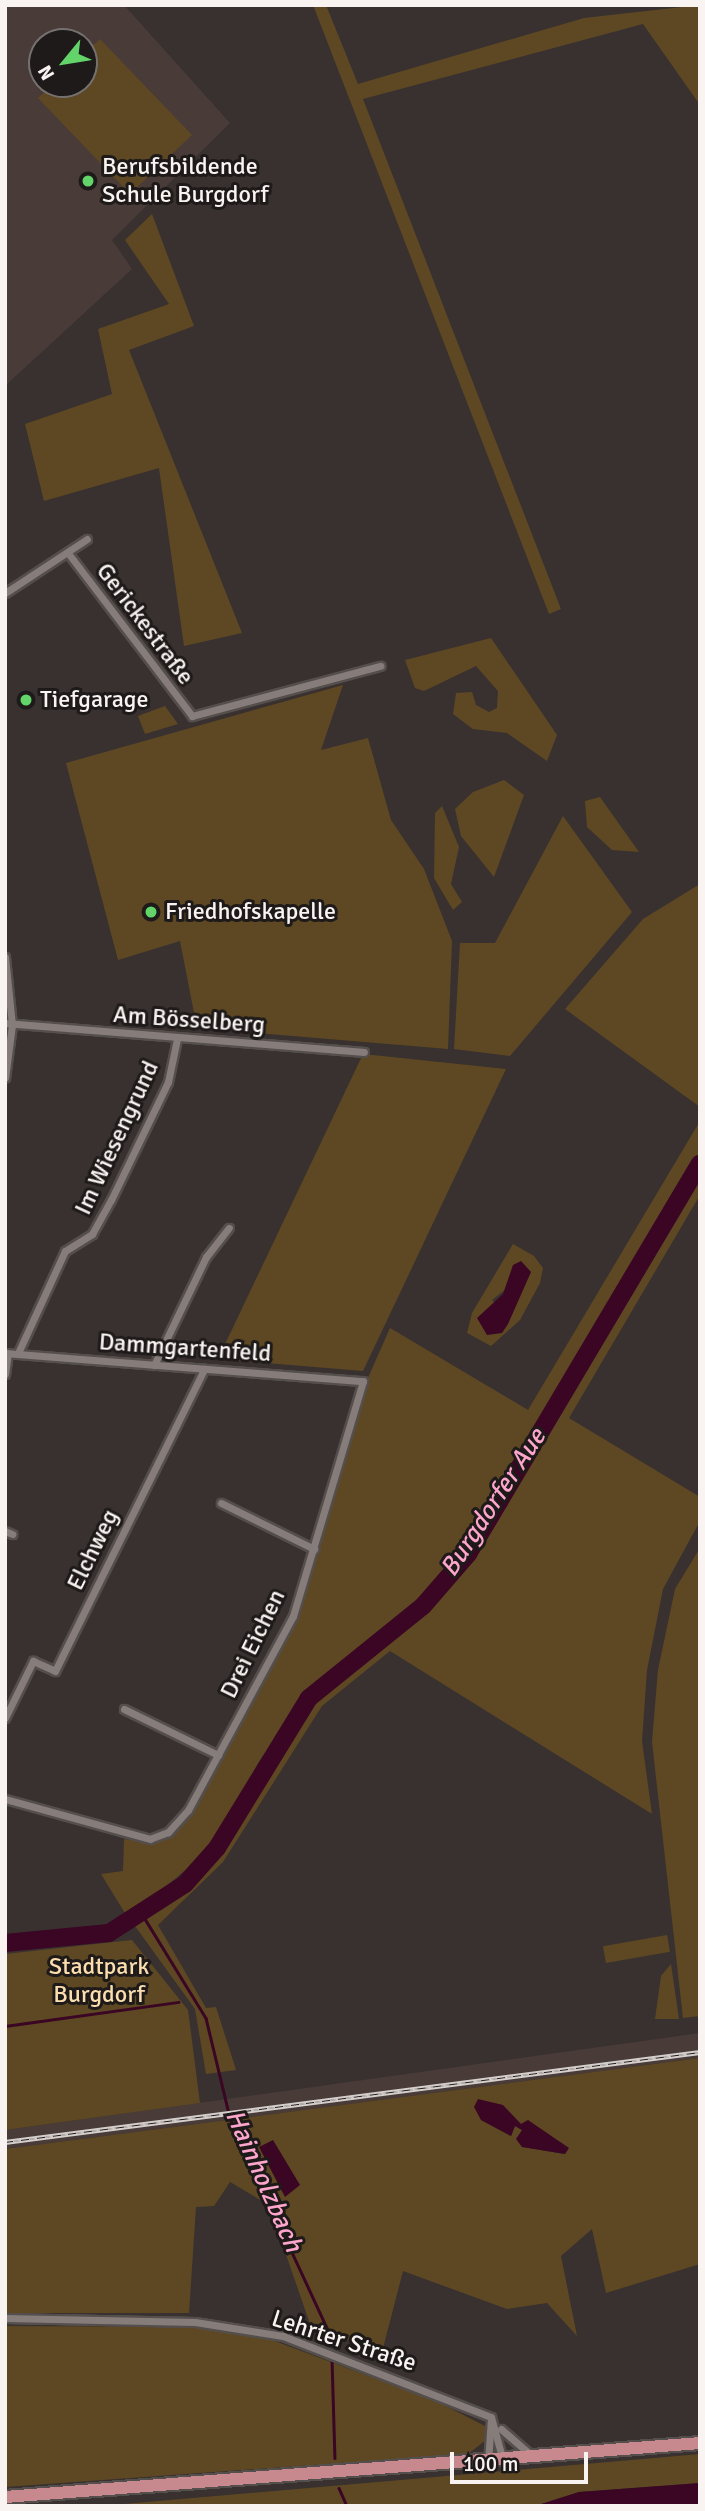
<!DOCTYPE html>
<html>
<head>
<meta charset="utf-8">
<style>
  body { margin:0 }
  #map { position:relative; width:705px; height:2511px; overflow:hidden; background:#39312f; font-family:Signika,sans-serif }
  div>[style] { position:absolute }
  .built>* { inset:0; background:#493b37 }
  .green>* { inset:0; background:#5e4823; transform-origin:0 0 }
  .water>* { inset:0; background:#3a0623 }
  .stream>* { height:2.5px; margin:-1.25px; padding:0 1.25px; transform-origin:1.25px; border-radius:1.25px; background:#3a0623 }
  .river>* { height:18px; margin:-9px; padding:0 9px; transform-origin:9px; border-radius:9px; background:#3a0623 }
  .roads { filter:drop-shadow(2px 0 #544e4c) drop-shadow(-2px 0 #544e4c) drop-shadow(0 2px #544e4c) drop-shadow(0 -2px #544e4c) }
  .minor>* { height:7px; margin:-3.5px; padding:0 3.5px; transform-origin:3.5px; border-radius:3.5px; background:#867d7b }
  .primary>* { height:12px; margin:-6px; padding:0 6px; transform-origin:6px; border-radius:6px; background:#c7888e }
  .rail>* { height:5px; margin-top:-2.5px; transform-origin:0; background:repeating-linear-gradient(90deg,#1d1a19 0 8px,#d4cfcd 0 16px); box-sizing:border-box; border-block:2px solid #d4cfcd }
  .dots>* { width:19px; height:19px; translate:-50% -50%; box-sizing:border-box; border:4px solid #1d1a19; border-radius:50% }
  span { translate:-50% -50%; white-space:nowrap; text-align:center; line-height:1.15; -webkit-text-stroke:6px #1d1a19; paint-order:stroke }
  .poi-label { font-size:24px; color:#f9f4f2 }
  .left { translate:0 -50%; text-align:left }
  .street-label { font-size:24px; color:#f9f4f2 }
  .park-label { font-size:24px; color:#fbddae }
  .water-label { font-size:26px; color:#fea5cc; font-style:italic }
  .frame { position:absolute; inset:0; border:7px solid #f9f4f2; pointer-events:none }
  .north { position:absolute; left:28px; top:28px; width:70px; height:70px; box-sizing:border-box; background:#1d1a19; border:2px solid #757170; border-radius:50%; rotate:240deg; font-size:19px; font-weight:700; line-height:28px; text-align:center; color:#f9f4f2 }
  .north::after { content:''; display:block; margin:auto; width:24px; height:32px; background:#62d469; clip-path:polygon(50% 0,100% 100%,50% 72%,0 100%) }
  .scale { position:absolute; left:450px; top:2452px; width:138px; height:32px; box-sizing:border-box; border:4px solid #f9f4f2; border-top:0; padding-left:9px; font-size:21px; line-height:24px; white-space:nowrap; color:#f9f4f2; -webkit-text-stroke:5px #1d1a19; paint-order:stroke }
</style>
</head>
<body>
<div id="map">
  <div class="built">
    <i style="clip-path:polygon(evenodd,5px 5px,124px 5px,230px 123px,112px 240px,132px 269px,5px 386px,5px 5px,42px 42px,84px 42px,84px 84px,42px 84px,42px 42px)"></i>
    <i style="clip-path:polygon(700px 2033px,700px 2058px,5px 2149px,5px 2130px)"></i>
  </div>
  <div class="green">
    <i style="clip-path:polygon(313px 5px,326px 5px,358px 84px,584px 18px,700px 5px,700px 105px,643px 24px,363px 99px,561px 609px,549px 614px)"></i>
    <i style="clip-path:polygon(100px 39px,192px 135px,130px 194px,38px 98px,53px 84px,84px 84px,84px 54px)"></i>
    <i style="clip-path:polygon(152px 214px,194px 326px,129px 350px,242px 633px,184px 646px,159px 468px,44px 501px,25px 424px,112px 394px,98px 329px,169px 304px,125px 240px)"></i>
    <i style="clip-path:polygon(491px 638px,557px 735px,547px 761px,507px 733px,473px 729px,453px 714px,456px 693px,472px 692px,476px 705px,489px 712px,497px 708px,498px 691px,476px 666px,424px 691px,415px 688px,405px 660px)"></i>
    <i style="clip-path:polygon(343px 685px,321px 750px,368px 738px,391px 820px,424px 869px,452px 941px,448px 1049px,197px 1028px,180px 941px,118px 960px,66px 763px)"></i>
    <i style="clip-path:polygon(165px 706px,178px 724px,145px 734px,138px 716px)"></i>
    <i style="clip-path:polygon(504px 780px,524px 795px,494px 877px,461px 836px,455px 809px,473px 792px)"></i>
    <i style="clip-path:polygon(600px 797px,639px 852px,612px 850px,587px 827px,585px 801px)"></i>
    <i style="clip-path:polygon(442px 806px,459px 847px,451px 884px,462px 902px,453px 910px,434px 878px,435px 813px)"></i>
    <i style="clip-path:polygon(563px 816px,632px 912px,510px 1056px,454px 1049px,460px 943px,495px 943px)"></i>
    <i style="clip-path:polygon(700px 884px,700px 1107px,565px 1009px,643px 919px)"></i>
    <i style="clip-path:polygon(363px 1054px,506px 1069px,363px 1371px,218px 1359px)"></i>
    <i style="clip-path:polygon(700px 1121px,700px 1155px,456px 1558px,414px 1606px,315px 1685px,260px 1760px,207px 1852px,128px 1918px,101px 1874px,123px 1871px,124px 1839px,151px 1843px,188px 1819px,298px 1618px,356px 1405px,390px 1328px,528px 1410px)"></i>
    <i style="clip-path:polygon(700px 1171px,700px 1195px,569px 1418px,700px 1497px,700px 1521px,663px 1589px,647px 1670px,642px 1741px,652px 1814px,390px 1651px,322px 1706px,223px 1862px,158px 1925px,206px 2008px,216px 2007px,236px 2070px,206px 2074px,195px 2009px,135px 1926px,186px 1888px,218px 1851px,312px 1700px,426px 1608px,471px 1555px)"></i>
    <i style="clip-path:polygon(evenodd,513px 1244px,534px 1256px,543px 1268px,540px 1283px,520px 1320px,491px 1346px,467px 1333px,472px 1313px,513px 1244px,506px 1289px,522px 1292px,509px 1317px,492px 1300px,506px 1289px)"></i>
    <i style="clip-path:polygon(700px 1548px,700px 2016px,683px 2018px,652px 1742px,658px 1670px,675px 1589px)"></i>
    <i style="left:667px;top:1935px;width:17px;height:65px;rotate:80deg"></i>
    <i style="clip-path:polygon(132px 1940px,188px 2010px,200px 2103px,5px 2130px,5px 1954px)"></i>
    <i style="clip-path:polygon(671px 1964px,679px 2019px,655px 2019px,661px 1976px)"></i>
    <i style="clip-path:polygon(evenodd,700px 2058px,700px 2264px,606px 2293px,592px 2229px,561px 2256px,577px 2336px,547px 2303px,507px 2309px,403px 2271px,382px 2352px,311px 2327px,269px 2205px,230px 2182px,214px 2206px,196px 2207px,189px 2313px,5px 2313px,5px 2149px,700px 2058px,481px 2120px,524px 2124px,564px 2154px,523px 2147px,522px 2130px,515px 2126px,511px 2136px,481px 2120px)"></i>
    <i style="clip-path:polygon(5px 2326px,195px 2327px,272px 2340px,438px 2402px,485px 2426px,486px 2440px,468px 2454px,5px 2487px)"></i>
    <i style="clip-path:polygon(700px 2454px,700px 2483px,579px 2492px,535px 2506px,101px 2506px)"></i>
  </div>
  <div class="water">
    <i style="clip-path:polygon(521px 1261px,531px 1272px,508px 1324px,502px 1333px,487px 1335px,477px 1318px,503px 1294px,513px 1265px)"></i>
    <i style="clip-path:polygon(478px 2099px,503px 2105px,521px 2124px,528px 2120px,569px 2148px,565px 2154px,522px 2147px,516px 2139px,522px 2130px,515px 2126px,511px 2136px,481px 2120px,474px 2107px)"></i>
    <i style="clip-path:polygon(273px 2140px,300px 2185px,285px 2197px,259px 2147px)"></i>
    <i style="clip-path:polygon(700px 2483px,700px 2506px,535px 2506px,579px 2492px)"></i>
  </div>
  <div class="stream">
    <i style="left:696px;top:1172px;width:4px;rotate:27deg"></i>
    <i style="left:142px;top:1914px;width:122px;rotate:58.4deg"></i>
    <i style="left:206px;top:2018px;width:103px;rotate:76.5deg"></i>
    <i style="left:230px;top:2118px;width:241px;rotate:65.2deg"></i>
    <i style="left:5px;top:2026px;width:175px;rotate:-7.9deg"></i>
    <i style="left:332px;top:2359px;width:99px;rotate:88.3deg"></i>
    <i style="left:339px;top:2488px;width:20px;rotate:66deg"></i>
  </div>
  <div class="river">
    <i style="left:5px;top:1943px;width:104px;rotate:-5.5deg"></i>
    <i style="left:109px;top:1933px;width:90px;rotate:-32.8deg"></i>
    <i style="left:185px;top:1884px;width:48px;rotate:-48.4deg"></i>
    <i style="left:217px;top:1848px;width:176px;rotate:-58.5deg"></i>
    <i style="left:309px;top:1698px;width:146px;rotate:-38.9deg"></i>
    <i style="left:423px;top:1606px;width:69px;rotate:-49.1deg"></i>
    <i style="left:468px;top:1554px;width:454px;rotate:-59.3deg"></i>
  </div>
  <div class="roads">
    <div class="minor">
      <i style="left:68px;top:553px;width:205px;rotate:52.7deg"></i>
      <i style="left:192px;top:716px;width:195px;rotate:-14.9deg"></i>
      <i style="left:5px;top:593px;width:98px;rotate:-33.4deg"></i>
      <i style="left:5px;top:957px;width:68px;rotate:84.1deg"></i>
      <i style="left:12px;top:1025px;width:53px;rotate:97.5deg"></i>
      <i style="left:5px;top:1023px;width:360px;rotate:4.6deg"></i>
      <i style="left:5px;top:1353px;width:359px;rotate:4.5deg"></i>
      <i style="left:363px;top:1381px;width:245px;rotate:106.6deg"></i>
      <i style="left:293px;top:1616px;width:221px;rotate:118.4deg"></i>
      <i style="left:188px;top:1810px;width:30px;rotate:132deg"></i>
      <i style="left:168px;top:1832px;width:19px;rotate:159deg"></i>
      <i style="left:150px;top:1839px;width:150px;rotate:-164.6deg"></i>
      <i style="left:18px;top:1353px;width:112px;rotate:-65.3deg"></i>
      <i style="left:65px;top:1251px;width:32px;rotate:-32deg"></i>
      <i style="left:92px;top:1234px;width:39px;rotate:-61deg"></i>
      <i style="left:111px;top:1200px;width:131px;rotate:-64.2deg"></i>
      <i style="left:168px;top:1082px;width:44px;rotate:-78.2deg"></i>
      <i style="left:154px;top:1365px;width:120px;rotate:-64.3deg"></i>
      <i style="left:206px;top:1257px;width:37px;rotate:-52deg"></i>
      <i style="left:5px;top:1374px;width:21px;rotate:-82deg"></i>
      <i style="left:221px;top:1503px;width:104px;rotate:26.3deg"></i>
      <i style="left:5px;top:1531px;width:8px;rotate:23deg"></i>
      <i style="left:124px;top:1709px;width:105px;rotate:26.1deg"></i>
      <i style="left:5px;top:1718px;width:64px;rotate:-63.8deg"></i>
      <i style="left:33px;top:1661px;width:24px;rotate:24deg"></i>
      <i style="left:55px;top:1671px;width:337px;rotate:-63.7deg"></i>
      <i style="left:5px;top:2318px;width:190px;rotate:1.2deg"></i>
      <i style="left:195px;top:2322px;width:89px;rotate:9deg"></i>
      <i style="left:283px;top:2336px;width:223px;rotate:21.3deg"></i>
      <i style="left:491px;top:2417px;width:46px;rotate:74.7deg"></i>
      <i style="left:501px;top:2429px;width:40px;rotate:41deg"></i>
      <i style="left:488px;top:2462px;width:44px;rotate:-86.1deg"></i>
    </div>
    <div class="primary">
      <i style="left:5px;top:2497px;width:697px;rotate:-4.44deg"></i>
    </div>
  </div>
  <div class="rail">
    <i style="left:5px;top:2142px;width:701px;rotate:-7.38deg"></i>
  </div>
  <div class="dots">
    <i style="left:88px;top:181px;background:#62d469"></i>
    <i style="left:26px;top:700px;background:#62d469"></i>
    <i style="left:151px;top:912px;background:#62d469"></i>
  </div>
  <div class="poi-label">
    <span class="left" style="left:102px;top:181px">Berufsbildende<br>Schule Burgdorf</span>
    <span class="left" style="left:40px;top:700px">Tiefgarage</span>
    <span class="left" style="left:165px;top:912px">Friedhofskapelle</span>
  </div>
  <div class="street-label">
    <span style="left:145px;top:624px;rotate:53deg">Gerickestraße</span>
    <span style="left:189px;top:1020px;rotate:4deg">Am Bösselberg</span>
    <span style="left:117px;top:1138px;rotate:-65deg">Im Wiesengrund</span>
    <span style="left:185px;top:1348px;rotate:4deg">Dammgartenfeld</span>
    <span style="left:93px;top:1550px;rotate:-64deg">Elchweg</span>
    <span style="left:253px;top:1644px;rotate:-64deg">Drei Eichen</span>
    <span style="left:344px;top:2341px;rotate:18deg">Lehrter Straße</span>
  </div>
  <div class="park-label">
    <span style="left:99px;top:1981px">Stadtpark<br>Burgdorf</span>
  </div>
  <div class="water-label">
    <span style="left:494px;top:1503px;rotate:-57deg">Burgdorfer Aue</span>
    <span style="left:263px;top:2181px;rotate:66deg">Hainholzbach</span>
  </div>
  <div class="frame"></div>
  <div class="north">N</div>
  <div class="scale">100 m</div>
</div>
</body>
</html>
